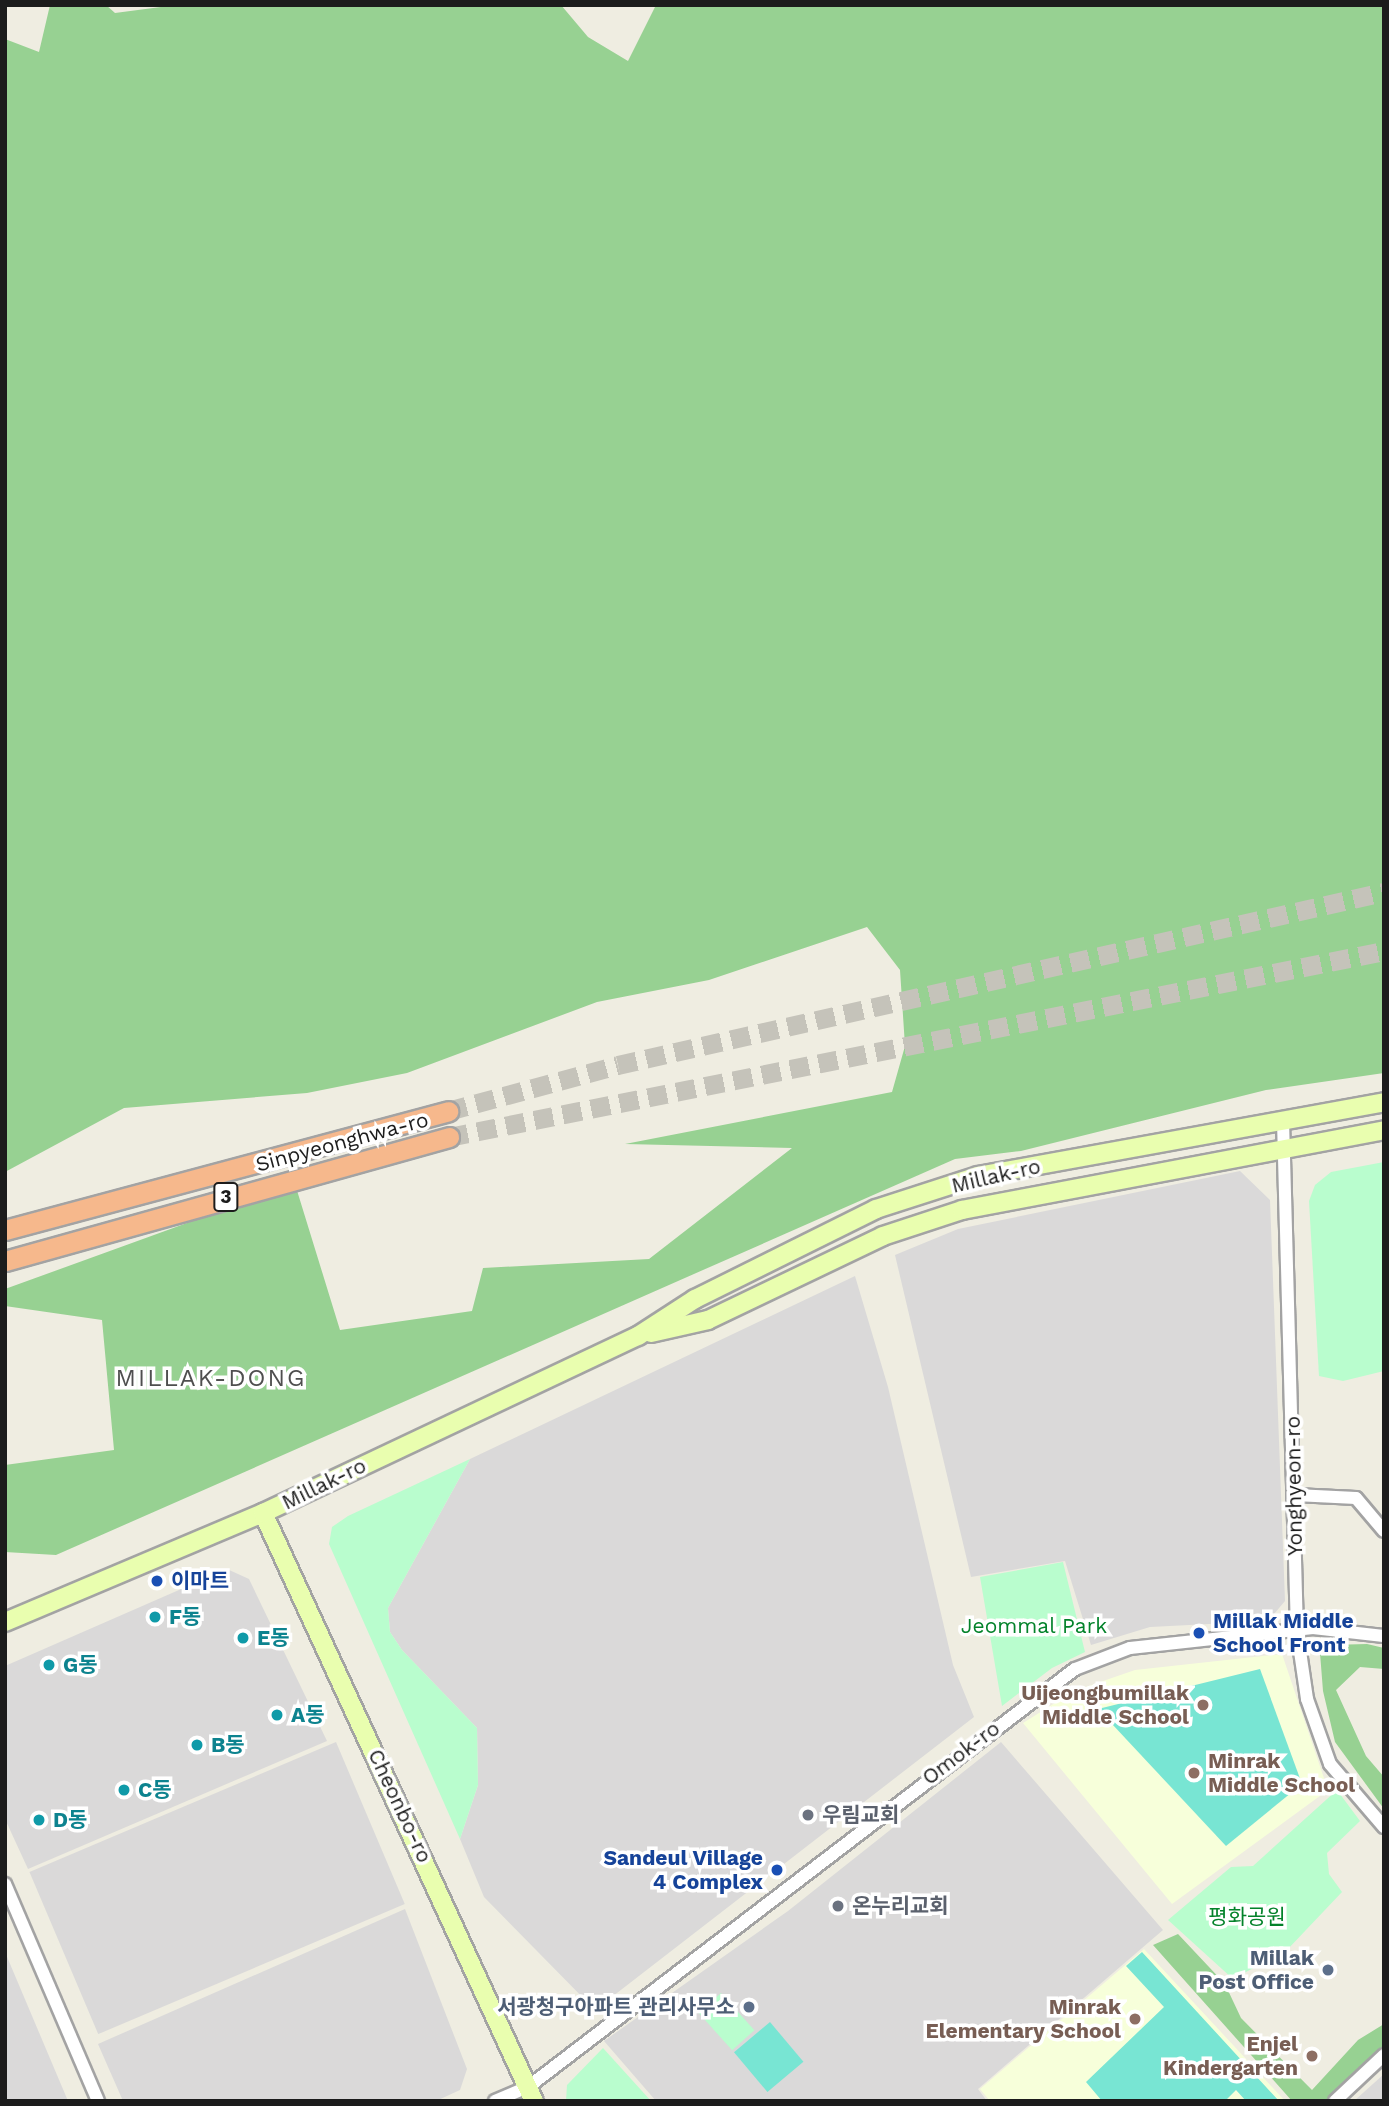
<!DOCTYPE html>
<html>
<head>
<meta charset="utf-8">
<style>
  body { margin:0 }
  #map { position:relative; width:1389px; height:2106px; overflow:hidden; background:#efede1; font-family:"Work Sans","Noto Sans KR",sans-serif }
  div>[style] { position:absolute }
  .residential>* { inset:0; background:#dad9d9; transform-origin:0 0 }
  .education>* { inset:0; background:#f7ffda }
  .forest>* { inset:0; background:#97d192 }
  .park>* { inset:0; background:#b9fdce; transform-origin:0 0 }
  .pitch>* { inset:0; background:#78e5d3; transform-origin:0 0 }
  .trunk-tunnel>* { height:19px; margin-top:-9.5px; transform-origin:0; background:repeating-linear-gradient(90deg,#c5c3ba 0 19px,transparent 0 29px) }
  .roads { filter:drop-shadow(2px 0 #a3a3a3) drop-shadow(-2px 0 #a3a3a3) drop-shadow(0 2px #a3a3a3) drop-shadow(0 -2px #a3a3a3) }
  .minor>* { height:12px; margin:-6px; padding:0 6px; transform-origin:6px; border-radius:6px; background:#fff }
  .secondary>* { height:18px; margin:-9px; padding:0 9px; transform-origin:9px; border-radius:9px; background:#e9feaf }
  .trunk>* { height:19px; margin:-9.5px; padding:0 9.5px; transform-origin:9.5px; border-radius:9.5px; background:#f6b88c }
  .dots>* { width:19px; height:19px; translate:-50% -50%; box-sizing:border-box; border:4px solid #fff; border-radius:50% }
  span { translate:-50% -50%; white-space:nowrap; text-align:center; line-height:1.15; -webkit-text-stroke:7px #fff; paint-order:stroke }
  .shield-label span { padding:2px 5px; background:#fff; border:2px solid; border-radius:5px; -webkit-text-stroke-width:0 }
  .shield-label { font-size:19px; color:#1c1c1c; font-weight:700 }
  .street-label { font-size:21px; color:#1c1c1c }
  .transit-label { font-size:21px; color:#164399; font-weight:700 }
  .left { translate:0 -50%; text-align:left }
  .right { translate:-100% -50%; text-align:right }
  .culture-label { font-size:21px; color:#0d838f; font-weight:700 }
  .park-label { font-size:21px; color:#03822a }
  .education-label { font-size:21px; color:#785e54; font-weight:700 }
  .worship-label { font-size:21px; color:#5b616d; font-weight:700 }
  .service-label { font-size:21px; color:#4e5e75; font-weight:700 }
  .quarter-label { font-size:24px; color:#4f4f4f; letter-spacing:2px }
  .frame { position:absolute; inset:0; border:7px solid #1c1c1c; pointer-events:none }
</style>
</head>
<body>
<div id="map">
  <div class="residential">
    <i style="clip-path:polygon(1240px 1171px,1270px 1200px,1285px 1601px,1268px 1621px,1150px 1627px,1091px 1645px,1065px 1561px,971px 1577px,895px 1255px,958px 1229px)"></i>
    <i style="clip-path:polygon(855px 1276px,888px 1387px,953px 1665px,974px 1717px,595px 2010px,484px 1897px,460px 1839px,478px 1785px,477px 1728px,402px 1650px,390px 1632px,388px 1608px,470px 1459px)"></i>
    <i style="clip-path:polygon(227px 1569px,249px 1579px,327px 1741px,28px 1869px,5px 1819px,5px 1666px)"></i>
    <i style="left:336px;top:1742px;width:176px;height:333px;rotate:67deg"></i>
    <i style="clip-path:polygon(1001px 1742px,1163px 1930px,978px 2089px,987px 2101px,656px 2101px,604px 2041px,788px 1911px)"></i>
    <i style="clip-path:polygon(405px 1909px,467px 2069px,460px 2090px,436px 2101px,123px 2101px,98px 2044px)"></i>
    <i style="clip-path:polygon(5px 1952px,68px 2101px,5px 2101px)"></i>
    <i style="clip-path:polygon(1384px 2074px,1384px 2101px,1354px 2101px)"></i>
  </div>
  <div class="education">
    <i style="clip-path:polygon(1282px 1654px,1328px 1790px,1172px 1904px,1023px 1723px,1074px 1691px,1135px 1670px)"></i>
    <i style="clip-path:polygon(1144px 1949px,1285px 2101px,990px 2101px,980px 2089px)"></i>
  </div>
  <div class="forest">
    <i style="clip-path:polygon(50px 5px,106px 5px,115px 13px,176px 5px,561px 5px,588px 37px,628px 61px,656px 5px,1384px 5px,1384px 1073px,1266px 1090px,1021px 1151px,955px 1159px,56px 1555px,5px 1552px,5px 1465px,114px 1450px,102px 1320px,5px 1306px,5px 1289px,295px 1184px,340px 1330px,472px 1311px,483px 1268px,649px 1259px,792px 1148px,625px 1144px,892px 1092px,905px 1046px,900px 970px,867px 927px,709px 980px,597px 1002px,407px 1073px,307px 1093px,124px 1108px,5px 1172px,5px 39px,39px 52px)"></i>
    <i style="clip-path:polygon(1367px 1644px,1384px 1648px,1384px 1669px,1360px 1667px,1336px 1690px,1366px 1756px,1384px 1777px,1384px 1809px,1335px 1742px,1323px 1691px,1320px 1653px,1330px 1645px)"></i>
    <i style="clip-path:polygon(1178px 1934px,1225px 1984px,1241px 2018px,1312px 2090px,1358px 2040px,1384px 2024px,1384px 2048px,1328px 2101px,1292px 2101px,1153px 1945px)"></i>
  </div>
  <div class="park">
    <i style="clip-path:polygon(1384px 1162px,1384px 1371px,1343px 1381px,1319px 1376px,1309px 1201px,1315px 1185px,1331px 1172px)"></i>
    <i style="clip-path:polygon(470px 1459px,388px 1608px,390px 1632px,402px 1650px,477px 1728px,478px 1785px,460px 1839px,329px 1544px,332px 1527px,348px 1516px)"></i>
    <i style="clip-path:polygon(1063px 1562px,1085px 1652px,1052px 1668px,1002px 1706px,980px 1577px)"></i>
    <i style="clip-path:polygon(1337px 1790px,1360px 1821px,1327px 1853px,1329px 1874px,1342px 1892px,1287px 1950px,1233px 1979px,1168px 1920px,1231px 1867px,1253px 1866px)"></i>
    <i style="left:721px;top:1993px;width:50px;height:30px;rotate:48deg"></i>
    <i style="clip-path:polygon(603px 2048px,651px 2101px,566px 2101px,567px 2085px)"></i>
  </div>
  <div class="pitch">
    <i style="clip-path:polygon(1260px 1669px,1302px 1784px,1226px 1846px,1098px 1709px)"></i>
    <i style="clip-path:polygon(1142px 1952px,1279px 2101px,1246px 2101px,1236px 2090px,1225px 2101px,1102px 2101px,1086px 2082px,1164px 2007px,1126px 1966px)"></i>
    <i style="left:770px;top:2022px;width:52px;height:47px;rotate:50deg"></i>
  </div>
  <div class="trunk-tunnel">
    <i style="left:448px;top:1111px;width:176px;rotate:-15.1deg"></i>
    <i style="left:618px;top:1065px;width:785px;rotate:-12.73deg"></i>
    <i style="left:449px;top:1137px;width:953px;rotate:-11.25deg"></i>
  </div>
  <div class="roads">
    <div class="minor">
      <i style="left:1283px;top:1121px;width:510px;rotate:88.43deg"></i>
      <i style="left:1297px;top:1631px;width:69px;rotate:81.6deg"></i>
      <i style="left:1307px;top:1699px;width:69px;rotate:70.5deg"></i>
      <i style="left:1330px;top:1764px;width:83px;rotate:49.4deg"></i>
      <i style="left:1295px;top:1495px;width:61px;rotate:2.8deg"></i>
      <i style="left:1356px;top:1498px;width:43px;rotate:49.7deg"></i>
      <i style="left:5px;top:1884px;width:236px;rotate:66.8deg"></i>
      <i style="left:495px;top:2101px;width:36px;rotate:-23deg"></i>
      <i style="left:528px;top:2087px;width:688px;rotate:-37.39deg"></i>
      <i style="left:1075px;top:1669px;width:59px;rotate:-20.9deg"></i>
      <i style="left:1130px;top:1648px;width:184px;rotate:-6.2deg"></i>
      <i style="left:1313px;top:1628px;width:71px;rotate:6.4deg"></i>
      <i style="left:1335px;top:2101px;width:67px;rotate:-43.2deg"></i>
    </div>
    <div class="secondary">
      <i style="left:651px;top:1333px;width:58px;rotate:-12.8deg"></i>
      <i style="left:708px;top:1320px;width:194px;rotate:-25.6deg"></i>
      <i style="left:883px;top:1236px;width:83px;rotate:-18.2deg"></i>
      <i style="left:962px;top:1210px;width:430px;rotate:-10.7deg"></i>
      <i style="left:263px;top:1513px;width:647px;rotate:65.26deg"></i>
      <i style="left:5px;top:1622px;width:280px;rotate:-22.9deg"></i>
      <i style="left:263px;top:1513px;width:415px;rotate:-25.3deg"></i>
      <i style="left:638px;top:1336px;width:68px;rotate:-33deg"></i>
      <i style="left:695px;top:1299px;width:202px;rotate:-26.4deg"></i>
      <i style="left:876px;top:1209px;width:107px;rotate:-17.9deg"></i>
      <i style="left:978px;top:1176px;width:413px;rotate:-10.3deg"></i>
    </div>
    <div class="trunk">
      <i style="left:5px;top:1230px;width:459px;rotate:-15deg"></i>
      <i style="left:5px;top:1261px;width:461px;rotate:-15.6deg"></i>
    </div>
  </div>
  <div class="dots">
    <i style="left:157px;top:1581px;background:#1a4fb4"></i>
    <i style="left:155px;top:1617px;background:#0f9aa8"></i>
    <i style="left:1199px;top:1633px;background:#1a4fb4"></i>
    <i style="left:243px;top:1638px;background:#0f9aa8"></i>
    <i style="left:49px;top:1665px;background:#0f9aa8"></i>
    <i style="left:1203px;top:1705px;background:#8d6e63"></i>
    <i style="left:277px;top:1715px;background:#0f9aa8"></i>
    <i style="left:197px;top:1745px;background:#0f9aa8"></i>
    <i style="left:1194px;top:1773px;background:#8d6e63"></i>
    <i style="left:124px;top:1790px;background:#0f9aa8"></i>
    <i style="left:808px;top:1815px;background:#6b7280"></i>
    <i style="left:39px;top:1820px;background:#0f9aa8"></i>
    <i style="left:777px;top:1870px;background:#1a4fb4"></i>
    <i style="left:838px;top:1906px;background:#6b7280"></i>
    <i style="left:1328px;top:1970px;background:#5c6f8a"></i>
    <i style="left:749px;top:2007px;background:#5c6f8a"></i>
    <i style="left:1135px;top:2019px;background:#8d6e63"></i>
    <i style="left:1312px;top:2056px;background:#8d6e63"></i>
  </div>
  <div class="shield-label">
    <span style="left:226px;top:1197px">3</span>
  </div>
  <div class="street-label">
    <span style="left:342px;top:1142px;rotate:-15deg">Sinpyeonghwa-ro</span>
    <span style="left:996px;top:1176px;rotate:-13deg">Millak-ro</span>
    <span style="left:324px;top:1484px;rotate:-26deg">Millak-ro</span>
    <span style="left:1294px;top:1486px;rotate:-91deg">Yonghyeon-ro</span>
    <span style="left:961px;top:1753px;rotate:-37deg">Omok-ro</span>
    <span style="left:400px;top:1806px;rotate:65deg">Cheonbo-ro</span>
  </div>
  <div class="transit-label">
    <span class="left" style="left:171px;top:1581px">이마트</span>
    <span class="left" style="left:1213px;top:1633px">Millak Middle<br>School Front</span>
    <span class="right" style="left:763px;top:1870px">Sandeul Village<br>4 Complex</span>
  </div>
  <div class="culture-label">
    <span class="left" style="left:169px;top:1617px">F동</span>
    <span class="left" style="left:257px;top:1638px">E동</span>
    <span class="left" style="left:63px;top:1665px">G동</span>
    <span class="left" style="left:291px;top:1715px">A동</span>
    <span class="left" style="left:211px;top:1745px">B동</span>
    <span class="left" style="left:138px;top:1790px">C동</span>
    <span class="left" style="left:53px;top:1820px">D동</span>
  </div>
  <div class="park-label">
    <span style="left:1034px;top:1626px">Jeommal Park</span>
    <span style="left:1247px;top:1917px">평화공원</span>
  </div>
  <div class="education-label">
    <span class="right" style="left:1189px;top:1705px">Uijeongbumillak<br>Middle School</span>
    <span class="left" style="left:1208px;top:1773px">Minrak<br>Middle School</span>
    <span class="right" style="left:1121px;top:2019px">Minrak<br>Elementary School</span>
    <span class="right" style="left:1298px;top:2056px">Enjel<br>Kindergarten</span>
  </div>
  <div class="worship-label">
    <span class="left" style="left:822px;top:1815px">우림교회</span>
    <span class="left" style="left:852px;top:1906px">온누리교회</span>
  </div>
  <div class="service-label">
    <span class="right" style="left:1314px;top:1970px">Millak<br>Post Office</span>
    <span class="right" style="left:735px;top:2007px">서광청구아파트 관리사무소</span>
  </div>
  <div class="quarter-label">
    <span style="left:211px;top:1379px">MILLAK-DONG</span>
  </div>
  <div class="frame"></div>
</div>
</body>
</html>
